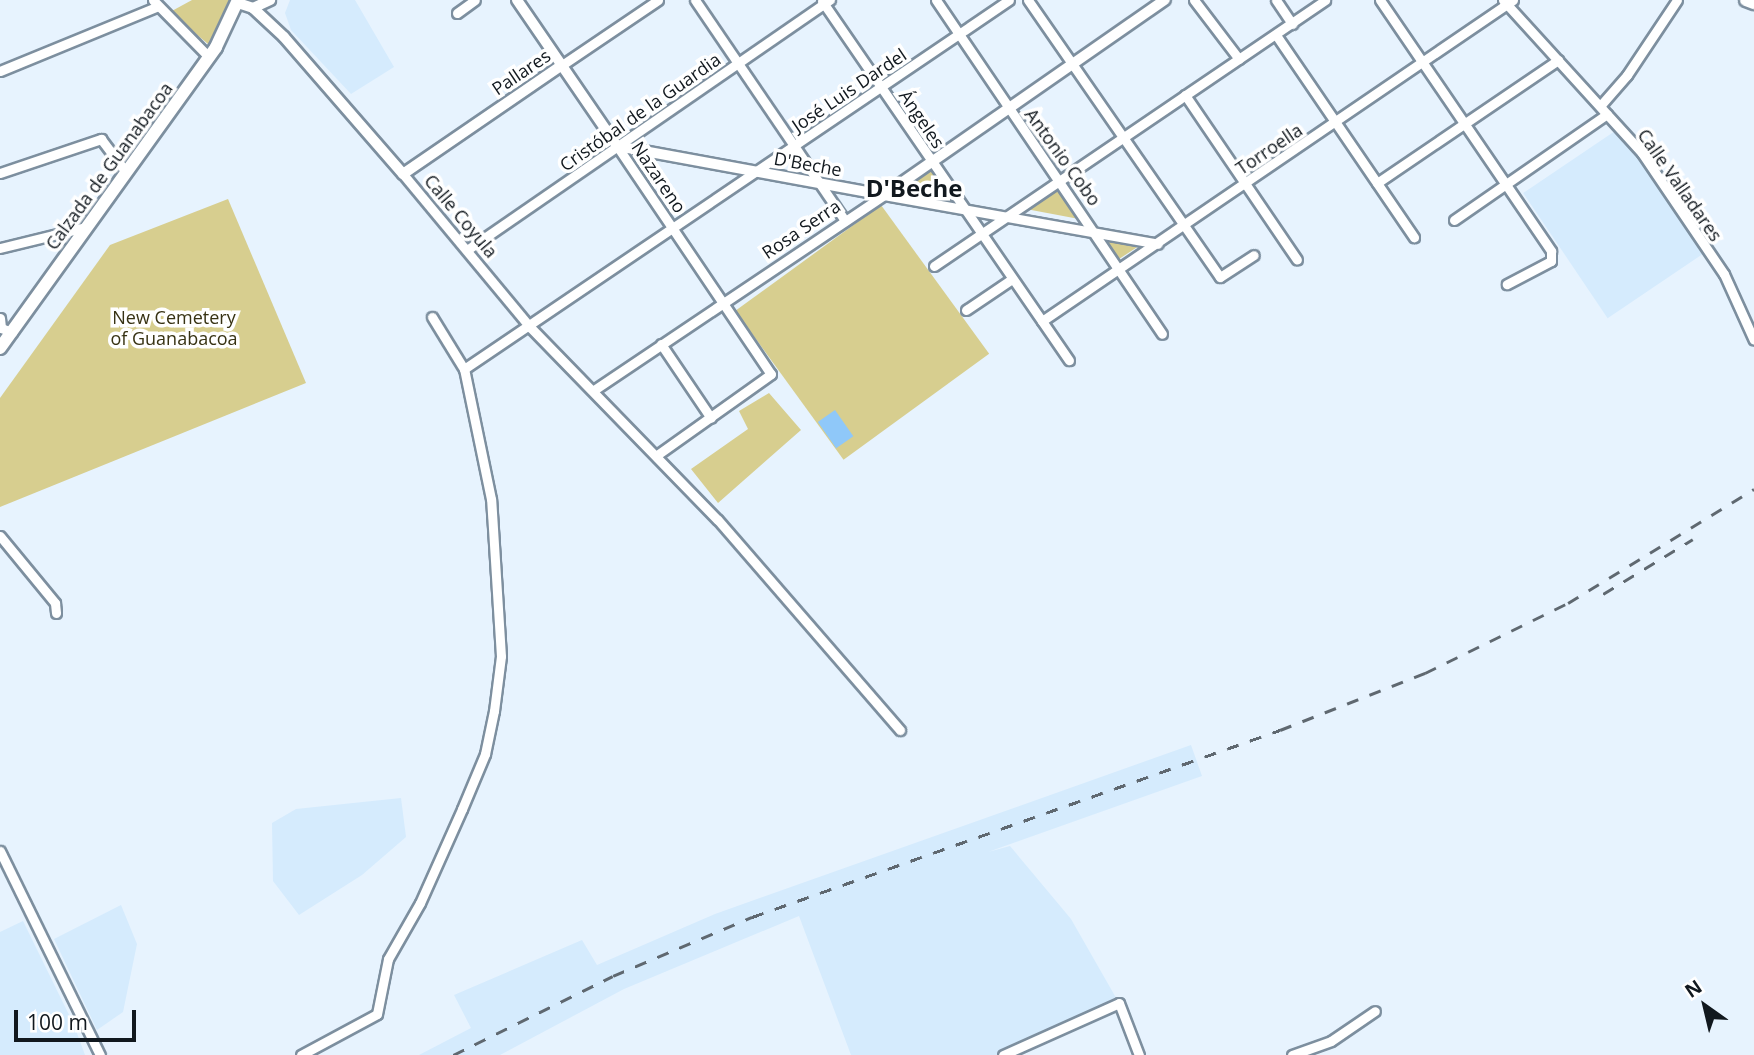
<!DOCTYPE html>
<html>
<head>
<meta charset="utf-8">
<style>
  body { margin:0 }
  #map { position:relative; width:1754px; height:1055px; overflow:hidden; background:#e7f3fe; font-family:"Open Sans",sans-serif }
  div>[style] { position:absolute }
  .built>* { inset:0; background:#d5ebfd; transform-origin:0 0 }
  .green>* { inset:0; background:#d7ce8f; transform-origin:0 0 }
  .water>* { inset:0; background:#8fc8f9; transform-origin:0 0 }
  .roads { filter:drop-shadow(2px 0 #7d8f9f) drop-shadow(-2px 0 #7d8f9f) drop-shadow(0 2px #7d8f9f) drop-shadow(0 -2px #7d8f9f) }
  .minor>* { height:9px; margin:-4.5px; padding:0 4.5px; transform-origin:4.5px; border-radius:4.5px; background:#fff }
  .tertiary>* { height:10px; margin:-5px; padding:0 5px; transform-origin:5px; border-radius:5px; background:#fff }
  .secondary>* { height:12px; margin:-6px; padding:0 6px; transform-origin:6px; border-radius:6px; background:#fff }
  .rail>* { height:2.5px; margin-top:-1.25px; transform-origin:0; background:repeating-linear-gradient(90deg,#5f6870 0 12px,transparent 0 24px) }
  span { translate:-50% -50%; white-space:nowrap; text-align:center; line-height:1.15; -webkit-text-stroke:7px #fff; paint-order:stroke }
  .street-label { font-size:18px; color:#11181e }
  .park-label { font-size:18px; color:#373213 }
  .district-label { font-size:24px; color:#11181e; font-weight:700 }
  .north { position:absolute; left:1670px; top:971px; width:70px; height:70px; -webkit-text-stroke:5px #fff; paint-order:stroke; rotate:326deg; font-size:19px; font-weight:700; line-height:28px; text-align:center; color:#11181e }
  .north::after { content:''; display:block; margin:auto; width:24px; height:32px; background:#11181e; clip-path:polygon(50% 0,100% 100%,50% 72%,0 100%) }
  .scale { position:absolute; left:14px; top:1010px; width:122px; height:32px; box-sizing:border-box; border:4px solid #11181e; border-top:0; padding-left:9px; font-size:21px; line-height:24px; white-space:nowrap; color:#11181e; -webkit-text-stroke:5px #fff; paint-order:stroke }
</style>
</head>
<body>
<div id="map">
  <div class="built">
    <i style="clip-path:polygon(290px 0,355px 0,394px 67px,351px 94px,291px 30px,285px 13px)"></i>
    <i style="left:1621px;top:127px;width:151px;height:118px;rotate:56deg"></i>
    <i style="clip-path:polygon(1191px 745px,1202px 776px,988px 852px,1010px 846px,1071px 919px,1119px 1003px,1003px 1055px,851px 1055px,799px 916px,624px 989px,500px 1055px,419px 1055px,471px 1028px,454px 995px,582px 940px,597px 965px,715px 914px)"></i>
    <i style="clip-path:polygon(401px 798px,406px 837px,362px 875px,299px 915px,273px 881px,272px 823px,296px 809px)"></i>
    <i style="clip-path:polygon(121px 905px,137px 944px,123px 1012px,97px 1030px,54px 939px)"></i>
    <i style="clip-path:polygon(23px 921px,74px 1025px,85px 1055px,0 1055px,0 932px)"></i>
  </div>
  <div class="green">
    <i style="clip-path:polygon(192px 0,231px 0,226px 18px,208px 44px,170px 12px)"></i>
    <i style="clip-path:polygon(931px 165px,956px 202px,890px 193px)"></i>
    <i style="clip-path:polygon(1056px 187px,1079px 219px,1026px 209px)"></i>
    <i style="clip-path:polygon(228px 199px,306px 383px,0 507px,0 398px,110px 245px)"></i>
    <i style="left:881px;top:205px;width:184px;height:180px;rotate:54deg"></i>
    <i style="clip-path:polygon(1102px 234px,1145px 242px,1119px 259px)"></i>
    <i style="clip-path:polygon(769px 393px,801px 430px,718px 503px,691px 469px,748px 429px,739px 411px)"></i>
  </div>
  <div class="water">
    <i style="left:835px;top:410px;width:32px;height:21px;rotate:55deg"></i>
  </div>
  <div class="roads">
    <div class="minor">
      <i style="left:153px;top:0;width:80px;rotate:45.5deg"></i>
      <i style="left:695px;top:0;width:267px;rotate:55.8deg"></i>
      <i style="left:936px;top:0;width:403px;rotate:55.9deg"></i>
      <i style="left:1028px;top:0;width:337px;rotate:55.3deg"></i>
      <i style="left:1220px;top:277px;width:40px;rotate:-32.9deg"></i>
      <i style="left:1194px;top:0;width:74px;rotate:52.7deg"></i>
      <i style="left:1276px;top:0;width:29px;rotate:56deg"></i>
      <i style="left:1380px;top:0;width:304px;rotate:55.7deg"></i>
      <i style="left:1551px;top:251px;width:10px;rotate:90deg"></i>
      <i style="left:1551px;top:261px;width:50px;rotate:152.4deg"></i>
      <i style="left:1503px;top:0;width:207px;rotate:47.7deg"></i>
      <i style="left:1642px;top:153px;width:146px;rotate:55.9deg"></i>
      <i style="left:1724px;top:274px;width:72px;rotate:65.6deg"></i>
      <i style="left:822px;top:1px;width:436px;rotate:55.5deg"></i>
      <i style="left:457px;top:13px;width:22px;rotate:-36deg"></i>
      <i style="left:1276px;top:35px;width:245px;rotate:55.7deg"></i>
      <i style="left:562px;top:65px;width:116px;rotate:-34.1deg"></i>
      <i style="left:0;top:71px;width:169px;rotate:-22.3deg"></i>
      <i style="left:1185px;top:95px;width:199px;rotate:55.8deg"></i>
      <i style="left:1600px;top:106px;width:41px;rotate:-48.9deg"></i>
      <i style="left:1627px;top:75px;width:90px;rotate:-56.3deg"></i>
      <i style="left:617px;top:146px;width:275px;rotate:56deg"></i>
      <i style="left:771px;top:374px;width:140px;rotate:144.6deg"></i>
      <i style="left:0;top:173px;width:107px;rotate:-18.6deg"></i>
      <i style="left:101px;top:139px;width:41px;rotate:52.9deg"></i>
      <i style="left:403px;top:174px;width:199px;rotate:50.3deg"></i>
      <i style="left:530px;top:327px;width:269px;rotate:45.8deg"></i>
      <i style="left:718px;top:520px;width:278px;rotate:49.1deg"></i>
      <i style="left:1377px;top:183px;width:219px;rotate:-34.2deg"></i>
      <i style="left:1454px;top:220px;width:186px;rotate:-34.7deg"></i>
      <i style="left:0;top:248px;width:89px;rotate:-13.7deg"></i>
      <i style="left:467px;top:250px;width:441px;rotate:-34.6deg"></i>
      <i style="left:934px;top:266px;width:473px;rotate:-34.2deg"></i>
      <i style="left:966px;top:310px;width:55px;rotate:-34deg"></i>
      <i style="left:0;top:318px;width:10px;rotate:84deg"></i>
      <i style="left:1px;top:328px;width:12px;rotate:20deg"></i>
      <i style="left:1042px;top:321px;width:570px;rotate:-34.28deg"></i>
      <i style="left:661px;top:344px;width:89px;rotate:56deg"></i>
      <i style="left:464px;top:369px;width:658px;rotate:-34.1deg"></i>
      <i style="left:594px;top:390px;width:349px;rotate:-33.9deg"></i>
      <i style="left:884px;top:195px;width:278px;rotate:10.1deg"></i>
      <i style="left:0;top:536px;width:87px;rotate:50.6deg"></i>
      <i style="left:55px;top:603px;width:10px;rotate:84deg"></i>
      <i style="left:0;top:851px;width:227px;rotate:63.9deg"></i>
      <i style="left:301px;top:1055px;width:86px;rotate:-28.3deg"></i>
      <i style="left:377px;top:1014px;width:56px;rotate:-78.7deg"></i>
      <i style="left:388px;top:959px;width:64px;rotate:-60.3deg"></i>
      <i style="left:420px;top:903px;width:103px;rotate:-65.9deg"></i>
      <i style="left:462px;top:809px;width:60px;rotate:-67.3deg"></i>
      <i style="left:485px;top:754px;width:44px;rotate:-78.2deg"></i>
      <i style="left:494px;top:711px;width:55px;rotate:-82.7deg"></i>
      <i style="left:501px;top:656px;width:157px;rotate:-93.6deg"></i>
      <i style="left:491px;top:499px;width:133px;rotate:-101.7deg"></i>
      <i style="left:464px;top:369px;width:61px;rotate:-121.6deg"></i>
      <i style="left:1003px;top:1055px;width:127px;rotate:-24.1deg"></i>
      <i style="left:1119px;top:1003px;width:56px;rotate:69deg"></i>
      <i style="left:1292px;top:1055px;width:41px;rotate:-19.7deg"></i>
      <i style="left:1331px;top:1041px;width:53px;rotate:-34.3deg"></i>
    </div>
    <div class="tertiary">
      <i style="left:517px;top:0;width:177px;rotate:55.6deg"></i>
      <i style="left:617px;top:146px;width:271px;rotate:10.4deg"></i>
      <i style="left:884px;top:195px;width:342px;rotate:-34.8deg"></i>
      <i style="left:238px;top:3px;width:16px;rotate:18deg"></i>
      <i style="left:253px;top:8px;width:42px;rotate:43.1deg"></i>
      <i style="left:284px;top:37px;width:181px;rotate:49deg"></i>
      <i style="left:403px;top:174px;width:193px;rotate:-34.4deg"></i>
      <i style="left:253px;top:8px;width:19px;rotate:-25deg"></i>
    </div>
    <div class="secondary">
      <i style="left:1746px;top:0;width:9px;rotate:21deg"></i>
      <i style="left:0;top:348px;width:370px;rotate:-54.3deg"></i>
      <i style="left:216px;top:47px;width:52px;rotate:-64.9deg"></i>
    </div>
  </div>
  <div class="rail">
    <i style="left:1603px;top:594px;width:105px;rotate:-31.4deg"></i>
    <i style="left:453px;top:1055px;width:178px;rotate:-26.3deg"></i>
    <i style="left:613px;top:976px;width:151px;rotate:-23deg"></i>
    <i style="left:752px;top:917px;width:560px;rotate:-19.5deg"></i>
    <i style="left:1280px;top:730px;width:156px;rotate:-21.5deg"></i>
    <i style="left:1425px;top:673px;width:159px;rotate:-26.1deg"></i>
    <i style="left:1568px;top:603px;width:218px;rotate:-31.5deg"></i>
  </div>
  <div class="street-label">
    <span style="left:521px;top:72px;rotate:-34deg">Pallares</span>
    <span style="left:849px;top:90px;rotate:-34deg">José Luis Dardel</span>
    <span style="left:640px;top:112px;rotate:-35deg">Cristóbal de la Guardia</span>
    <span style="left:922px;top:119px;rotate:56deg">Ángeles</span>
    <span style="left:1269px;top:149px;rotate:-34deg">Torroella</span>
    <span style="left:1063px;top:157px;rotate:54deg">Antonio Cobo</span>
    <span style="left:808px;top:164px;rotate:10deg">D'Beche</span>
    <span style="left:109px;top:166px;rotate:-54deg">Calzada de Guanabacoa</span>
    <span style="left:659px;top:177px;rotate:56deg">Nazareno</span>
    <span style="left:1680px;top:185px;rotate:55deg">Calle Valladares</span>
    <span style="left:461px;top:216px;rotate:50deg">Calle Coyula</span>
    <span style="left:801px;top:229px;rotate:-34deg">Rosa Serra</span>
  </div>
  <div class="park-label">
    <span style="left:174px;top:328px">New Cemetery<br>of Guanabacoa</span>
  </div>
  <div class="district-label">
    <span style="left:914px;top:188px">D'Beche</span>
  </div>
  <div class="north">N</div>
  <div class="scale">100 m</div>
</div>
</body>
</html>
